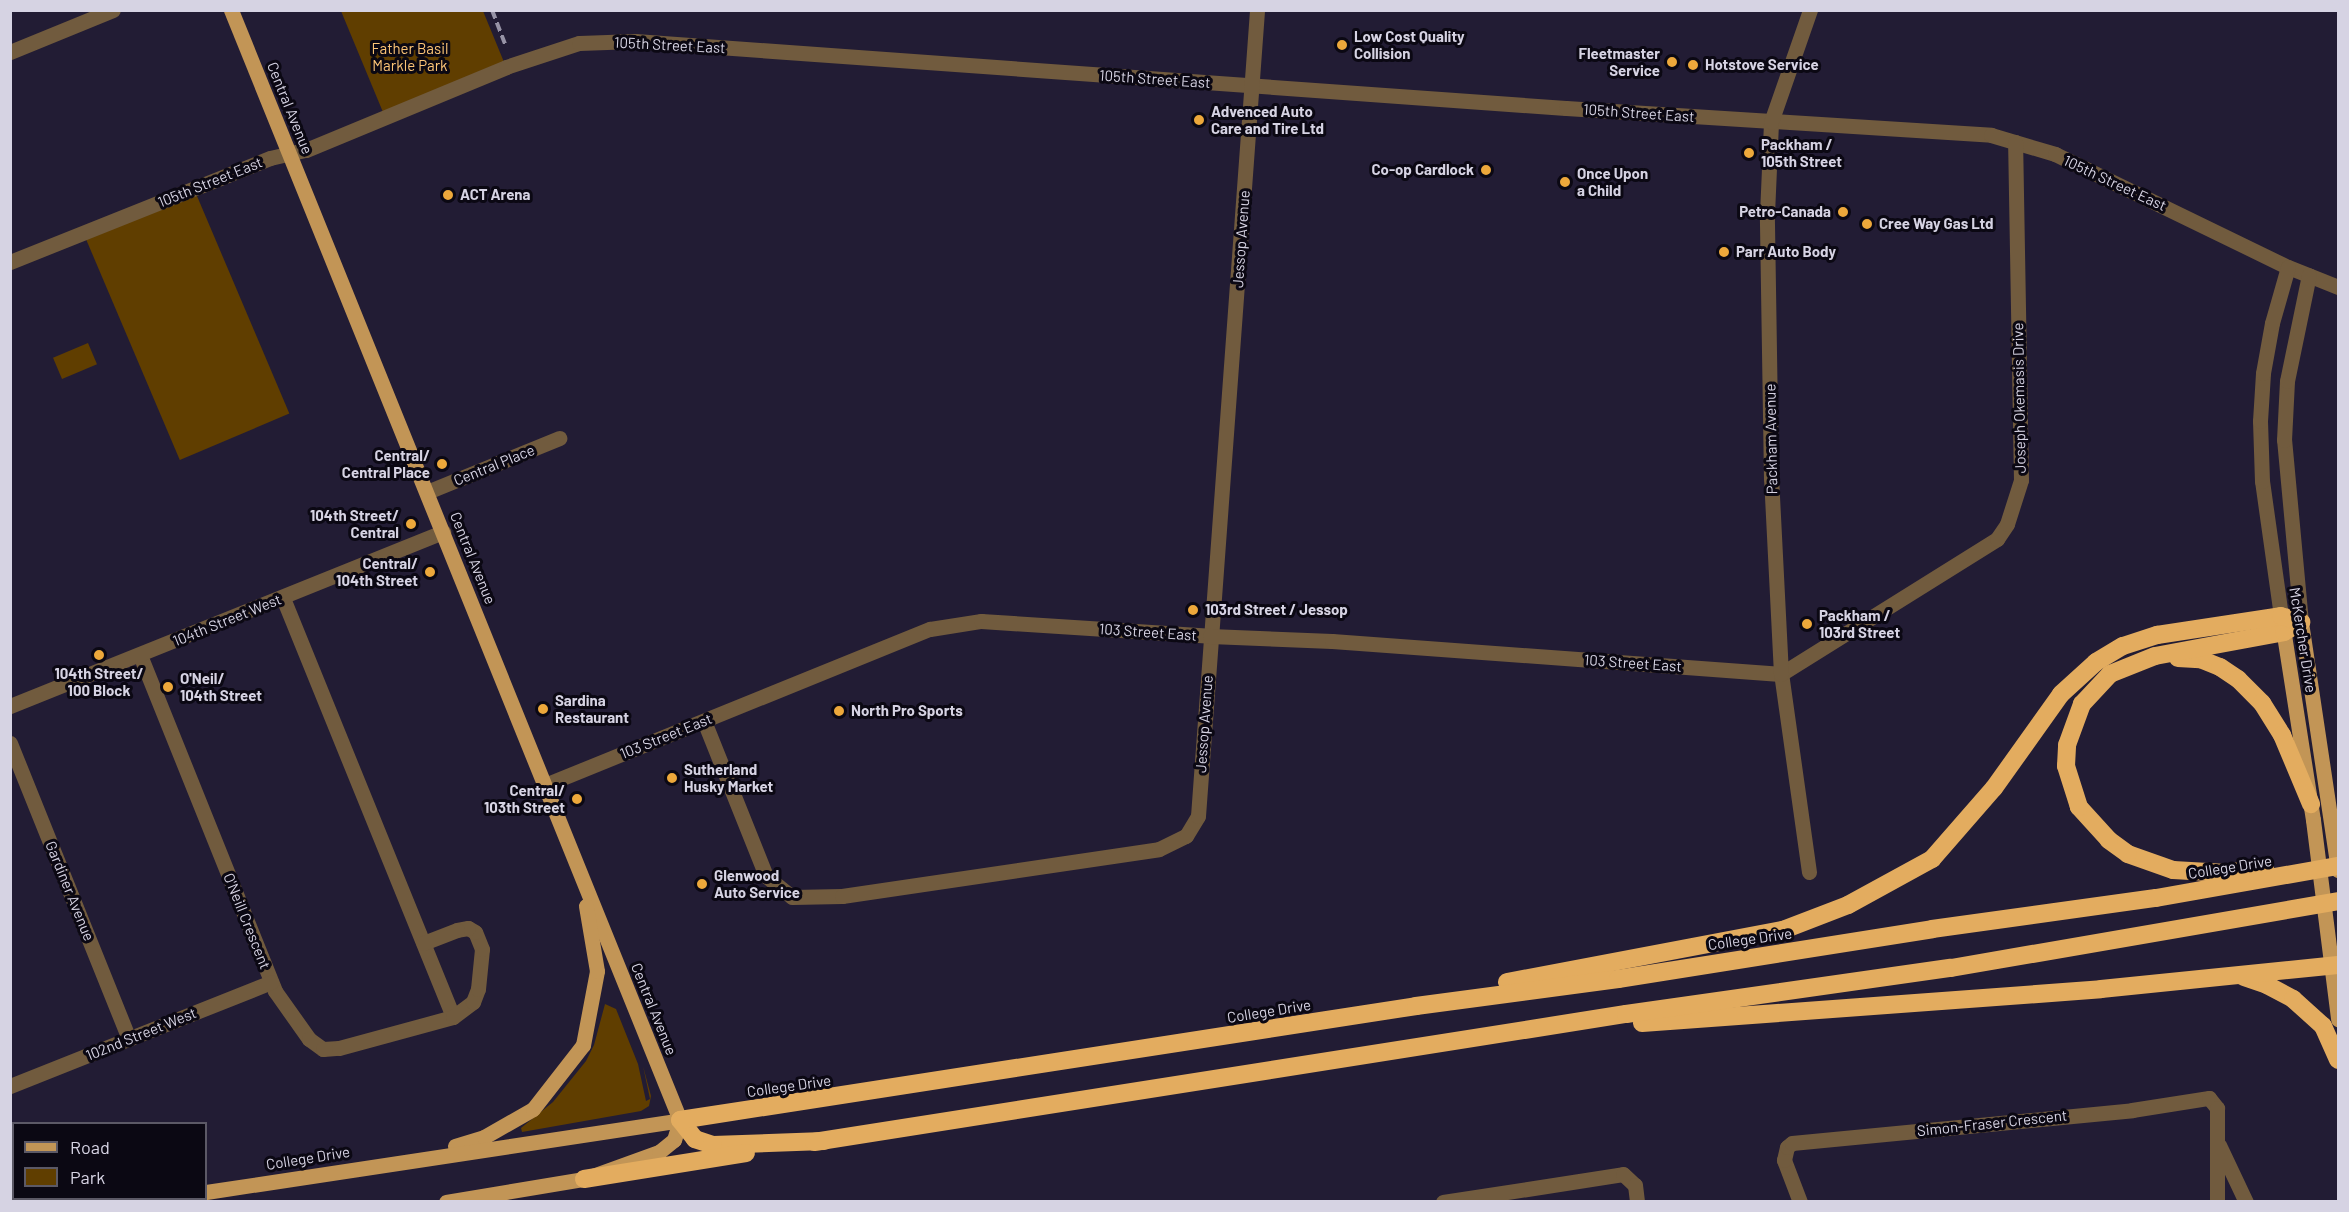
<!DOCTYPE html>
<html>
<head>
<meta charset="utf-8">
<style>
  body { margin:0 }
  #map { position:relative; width:2349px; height:1212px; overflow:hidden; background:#221c34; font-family:Barlow,sans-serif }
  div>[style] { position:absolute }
  .green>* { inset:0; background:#603e00; transform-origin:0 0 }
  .minor>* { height:15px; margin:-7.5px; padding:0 7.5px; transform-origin:7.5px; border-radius:7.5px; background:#715b3e }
  .major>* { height:15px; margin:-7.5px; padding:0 7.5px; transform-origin:7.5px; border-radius:7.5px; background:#c29556 }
  .highway>* { height:18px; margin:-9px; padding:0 9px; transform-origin:9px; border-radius:9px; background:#e3ac5f }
  .rail>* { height:4px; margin-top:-2px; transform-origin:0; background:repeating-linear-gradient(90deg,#9793a6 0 9px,transparent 0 13.5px) }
  .dots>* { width:16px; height:16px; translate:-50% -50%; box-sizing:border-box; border:3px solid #0b0813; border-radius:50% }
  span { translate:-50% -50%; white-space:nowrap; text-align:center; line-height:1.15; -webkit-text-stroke:6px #0b0813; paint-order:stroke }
  .poi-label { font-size:15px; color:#d6d3e3; font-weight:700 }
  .left { translate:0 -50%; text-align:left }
  .right { translate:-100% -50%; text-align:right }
  .street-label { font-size:15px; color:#d6d3e3 }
  .park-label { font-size:15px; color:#fdc577 }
  .frame { position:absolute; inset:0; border:12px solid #d6d3e3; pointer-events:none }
  .legend { position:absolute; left:12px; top:1122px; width:195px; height:78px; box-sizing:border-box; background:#0b0813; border:2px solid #5c5966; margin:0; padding:8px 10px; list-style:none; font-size:18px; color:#d6d3e3 }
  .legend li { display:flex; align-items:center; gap:12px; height:30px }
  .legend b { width:30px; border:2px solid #5c5966 }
</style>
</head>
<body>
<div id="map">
  <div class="green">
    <i style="clip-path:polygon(341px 11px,483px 11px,506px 67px,385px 117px)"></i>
    <i style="left:194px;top:189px;width:244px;height:119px;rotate:67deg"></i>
    <i style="left:88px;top:343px;width:23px;height:38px;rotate:67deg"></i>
    <i style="clip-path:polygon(605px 1004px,616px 1009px,638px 1064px,646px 1101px,650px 1099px,643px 1066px,651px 1096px,649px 1106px,641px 1111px,522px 1132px,521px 1128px,553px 1102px,586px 1061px,594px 1045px)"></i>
  </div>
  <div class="minor">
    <i style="left:10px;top:52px;width:111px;rotate:-22.2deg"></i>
    <i style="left:10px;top:262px;width:280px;rotate:-21.8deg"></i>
    <i style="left:270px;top:158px;width:37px;rotate:-13deg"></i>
    <i style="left:306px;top:150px;width:217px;rotate:-22.5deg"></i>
    <i style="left:506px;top:67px;width:77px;rotate:-18.2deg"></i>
    <i style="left:579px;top:43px;width:56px;rotate:-2deg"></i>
    <i style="left:635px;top:41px;width:933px;rotate:4.12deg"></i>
    <i style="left:1566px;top:108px;width:426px;rotate:3.6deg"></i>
    <i style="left:1991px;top:135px;width:67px;rotate:16.5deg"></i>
    <i style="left:2055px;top:154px;width:259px;rotate:25.9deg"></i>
    <i style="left:2288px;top:267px;width:54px;rotate:21.8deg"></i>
    <i style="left:427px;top:492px;width:143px;rotate:-22.2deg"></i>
    <i style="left:283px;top:598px;width:452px;rotate:67.9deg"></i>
    <i style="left:2281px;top:616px;width:136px;rotate:-98deg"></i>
    <i style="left:2262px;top:481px;width:60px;rotate:-91.9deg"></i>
    <i style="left:2260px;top:421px;width:48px;rotate:-86.4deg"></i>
    <i style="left:2263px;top:373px;width:51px;rotate:-79.8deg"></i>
    <i style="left:2272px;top:323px;width:58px;rotate:-74.1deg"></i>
    <i style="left:2301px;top:622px;width:183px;rotate:-95.3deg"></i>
    <i style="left:2284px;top:440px;width:59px;rotate:-87.1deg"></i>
    <i style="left:2287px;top:381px;width:108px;rotate:-78.3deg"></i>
    <i style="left:140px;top:655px;width:362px;rotate:68.1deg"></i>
    <i style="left:275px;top:991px;width:59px;rotate:54.7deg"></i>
    <i style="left:309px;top:1039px;width:17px;rotate:36deg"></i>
    <i style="left:323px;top:1049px;width:16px;rotate:-4deg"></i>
    <i style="left:339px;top:1048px;width:118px;rotate:-15.2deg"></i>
    <i style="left:453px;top:1017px;width:25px;rotate:-37deg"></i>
    <i style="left:473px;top:1002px;width:14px;rotate:-69deg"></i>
    <i style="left:478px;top:989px;width:40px;rotate:-84.3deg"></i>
    <i style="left:482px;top:949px;width:18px;rotate:-112deg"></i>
    <i style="left:475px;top:932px;width:8px;rotate:-150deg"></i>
    <i style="left:468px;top:928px;width:11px;rotate:170deg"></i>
    <i style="left:457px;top:930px;width:36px;rotate:159deg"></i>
    <i style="left:10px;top:706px;width:467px;rotate:-21.9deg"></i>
    <i style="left:704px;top:721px;width:167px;rotate:68.2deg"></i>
    <i style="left:766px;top:876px;width:33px;rotate:39deg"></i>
    <i style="left:792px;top:897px;width:50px;rotate:-1.1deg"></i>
    <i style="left:842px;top:896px;width:320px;rotate:-8.4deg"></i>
    <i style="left:1159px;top:849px;width:30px;rotate:-26deg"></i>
    <i style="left:1186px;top:836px;width:23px;rotate:-59deg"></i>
    <i style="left:1198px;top:816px;width:808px;rotate:-85.81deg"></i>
    <i style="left:10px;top:743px;width:319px;rotate:68.1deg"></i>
    <i style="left:545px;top:785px;width:415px;rotate:-22.1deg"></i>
    <i style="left:930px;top:629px;width:52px;rotate:-8.9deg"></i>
    <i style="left:981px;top:621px;width:229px;rotate:3.7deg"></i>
    <i style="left:1210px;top:636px;width:122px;rotate:2.3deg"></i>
    <i style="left:1332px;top:641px;width:450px;rotate:4.2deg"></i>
    <i style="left:1781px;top:674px;width:255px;rotate:-32deg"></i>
    <i style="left:1997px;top:539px;width:18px;rotate:-56deg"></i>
    <i style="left:2007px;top:524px;width:46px;rotate:-72.3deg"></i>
    <i style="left:2021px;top:480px;width:338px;rotate:-91deg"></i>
    <i style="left:1809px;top:872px;width:200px;rotate:-98deg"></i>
    <i style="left:1781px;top:674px;width:195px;rotate:-92.9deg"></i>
    <i style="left:1771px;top:479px;width:265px;rotate:-90.9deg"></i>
    <i style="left:1767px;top:214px;width:92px;rotate:-87.5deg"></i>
    <i style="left:1771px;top:122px;width:119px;rotate:-70.8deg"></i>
    <i style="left:10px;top:1086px;width:281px;rotate:-21.7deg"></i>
    <i style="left:2219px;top:1145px;width:63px;rotate:64.7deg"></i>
    <i style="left:1443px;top:1202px;width:182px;rotate:-8.8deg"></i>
    <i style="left:1623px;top:1174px;width:16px;rotate:43deg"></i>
    <i style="left:1635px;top:1185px;width:17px;rotate:83deg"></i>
    <i style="left:1800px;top:1202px;width:45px;rotate:-110.9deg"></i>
    <i style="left:1784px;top:1160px;width:13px;rotate:-77deg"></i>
    <i style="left:1787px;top:1147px;width:6px;rotate:-39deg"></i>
    <i style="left:1792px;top:1143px;width:342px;rotate:-5.5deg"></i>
    <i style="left:2132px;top:1110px;width:78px;rotate:-8.9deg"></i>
    <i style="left:2209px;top:1098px;width:13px;rotate:51deg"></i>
    <i style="left:2217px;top:1108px;width:94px;rotate:90deg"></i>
  </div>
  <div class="major">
    <i style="left:231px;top:10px;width:1197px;rotate:67.98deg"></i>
    <i style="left:2282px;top:622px;width:200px;rotate:81.1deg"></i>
    <i style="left:2313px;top:820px;width:201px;rotate:82.8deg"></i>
    <i style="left:2301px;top:622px;width:251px;rotate:81.5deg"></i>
    <i style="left:455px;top:1146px;width:30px;rotate:-17deg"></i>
    <i style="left:484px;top:1137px;width:56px;rotate:-29.7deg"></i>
    <i style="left:533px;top:1109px;width:81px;rotate:-52deg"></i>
    <i style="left:583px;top:1045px;width:75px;rotate:-79.3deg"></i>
    <i style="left:597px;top:971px;width:66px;rotate:-99.6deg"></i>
    <i style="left:206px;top:1192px;width:479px;rotate:-8.6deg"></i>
    <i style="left:143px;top:1202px;width:20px;rotate:-11deg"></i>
    <i style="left:446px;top:1202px;width:140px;rotate:-9.5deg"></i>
    <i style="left:584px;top:1179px;width:80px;rotate:-19.8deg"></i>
    <i style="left:659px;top:1152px;width:19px;rotate:-39deg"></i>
    <i style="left:674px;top:1140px;width:21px;rotate:-73deg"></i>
  </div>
  <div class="highway">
    <i style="left:2178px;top:658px;width:22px;rotate:3deg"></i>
    <i style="left:2200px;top:659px;width:22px;rotate:22deg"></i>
    <i style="left:2220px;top:667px;width:22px;rotate:34deg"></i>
    <i style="left:2238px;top:679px;width:34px;rotate:45deg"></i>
    <i style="left:2262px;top:703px;width:38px;rotate:58deg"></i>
    <i style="left:2282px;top:735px;width:75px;rotate:67.2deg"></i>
    <i style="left:2265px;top:868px;width:39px;rotate:173deg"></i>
    <i style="left:2226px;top:873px;width:53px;rotate:-176.8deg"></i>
    <i style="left:2173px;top:870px;width:48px;rotate:-160.4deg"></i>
    <i style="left:2128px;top:854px;width:24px;rotate:-144deg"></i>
    <i style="left:2109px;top:840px;width:45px;rotate:-132.3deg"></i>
    <i style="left:2079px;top:807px;width:43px;rotate:-107.6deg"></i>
    <i style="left:2066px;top:766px;width:21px;rotate:-87deg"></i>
    <i style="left:2067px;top:745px;width:44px;rotate:-69.9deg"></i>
    <i style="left:2082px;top:704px;width:41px;rotate:-47deg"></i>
    <i style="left:2110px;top:674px;width:48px;rotate:-21.8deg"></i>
    <i style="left:2155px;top:656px;width:131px;rotate:-10.5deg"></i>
    <i style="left:2284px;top:632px;width:20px;rotate:-30deg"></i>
    <i style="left:2244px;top:977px;width:24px;rotate:19deg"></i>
    <i style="left:2267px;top:985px;width:30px;rotate:28deg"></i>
    <i style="left:2293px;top:999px;width:40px;rotate:42deg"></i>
    <i style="left:2323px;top:1026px;width:37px;rotate:66deg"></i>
    <i style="left:1507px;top:982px;width:281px;rotate:-10.7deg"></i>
    <i style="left:1783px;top:930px;width:70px;rotate:-21deg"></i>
    <i style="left:1848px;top:905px;width:96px;rotate:-28.7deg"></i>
    <i style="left:1932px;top:859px;width:94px;rotate:-48.9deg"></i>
    <i style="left:1994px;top:788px;width:115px;rotate:-54.5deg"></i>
    <i style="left:2061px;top:694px;width:47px;rotate:-42.4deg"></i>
    <i style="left:2096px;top:662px;width:31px;rotate:-31deg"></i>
    <i style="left:2123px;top:646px;width:36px;rotate:-18deg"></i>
    <i style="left:2157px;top:635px;width:125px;rotate:-8.7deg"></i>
    <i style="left:2281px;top:616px;width:21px;rotate:17deg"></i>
    <i style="left:1642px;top:1023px;width:460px;rotate:-4.2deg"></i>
    <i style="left:2101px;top:989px;width:238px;rotate:-5.8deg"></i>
    <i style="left:824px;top:1141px;width:111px;rotate:177.9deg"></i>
    <i style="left:713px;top:1145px;width:19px;rotate:-162deg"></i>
    <i style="left:695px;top:1139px;width:24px;rotate:-128deg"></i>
    <i style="left:680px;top:1120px;width:745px;rotate:-8.8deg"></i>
    <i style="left:1416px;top:1006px;width:204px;rotate:-7.6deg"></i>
    <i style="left:1618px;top:979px;width:318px;rotate:-9deg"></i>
    <i style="left:1932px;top:929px;width:226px;rotate:-7.9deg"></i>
    <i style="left:2156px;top:898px;width:185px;rotate:-10deg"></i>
    <i style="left:814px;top:1142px;width:822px;rotate:-8.96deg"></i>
    <i style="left:1626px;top:1014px;width:328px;rotate:-8.1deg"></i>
    <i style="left:1951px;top:968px;width:393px;rotate:-9.8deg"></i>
    <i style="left:584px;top:1179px;width:164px;rotate:-9.1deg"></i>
  </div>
  <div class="rail">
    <i style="left:492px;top:10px;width:40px;rotate:69deg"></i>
  </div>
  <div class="dots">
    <i style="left:1342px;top:45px;background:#eda83b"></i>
    <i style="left:1672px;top:62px;background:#eda83b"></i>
    <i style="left:1693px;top:65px;background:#eda83b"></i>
    <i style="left:1199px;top:120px;background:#eda83b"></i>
    <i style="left:1749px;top:153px;background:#eda83b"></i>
    <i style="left:1486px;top:170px;background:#eda83b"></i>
    <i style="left:1565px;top:182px;background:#eda83b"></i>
    <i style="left:448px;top:195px;background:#eda83b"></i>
    <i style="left:1843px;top:212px;background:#eda83b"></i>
    <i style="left:1867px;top:224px;background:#eda83b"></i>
    <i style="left:1724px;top:252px;background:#eda83b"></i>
    <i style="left:442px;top:464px;background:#eda83b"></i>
    <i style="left:411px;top:524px;background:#eda83b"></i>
    <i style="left:430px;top:572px;background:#eda83b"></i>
    <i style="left:1193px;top:610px;background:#eda83b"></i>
    <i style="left:1807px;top:624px;background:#eda83b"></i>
    <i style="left:99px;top:655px;background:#eda83b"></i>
    <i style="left:168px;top:687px;background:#eda83b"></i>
    <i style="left:543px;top:709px;background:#eda83b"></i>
    <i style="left:839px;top:711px;background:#eda83b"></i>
    <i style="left:672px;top:778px;background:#eda83b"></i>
    <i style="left:577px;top:799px;background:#eda83b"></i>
    <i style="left:702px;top:884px;background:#eda83b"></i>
  </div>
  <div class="poi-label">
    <span class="left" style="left:1354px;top:45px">Low Cost Quality<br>Collision</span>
    <span class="right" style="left:1660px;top:62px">Fleetmaster<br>Service</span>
    <span class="left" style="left:1705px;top:65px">Hotstove Service</span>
    <span class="left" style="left:1211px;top:120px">Advenced Auto<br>Care and Tire Ltd</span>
    <span class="left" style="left:1761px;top:153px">Packham /<br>105th Street</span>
    <span class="right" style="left:1474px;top:170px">Co-op Cardlock</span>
    <span class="left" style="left:1577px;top:182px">Once Upon<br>a Child</span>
    <span class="left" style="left:460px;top:195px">ACT Arena</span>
    <span class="right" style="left:1831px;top:212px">Petro-Canada</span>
    <span class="left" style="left:1879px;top:224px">Cree Way Gas Ltd</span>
    <span class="left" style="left:1736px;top:252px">Parr Auto Body</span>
    <span class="right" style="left:430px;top:464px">Central/<br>Central Place</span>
    <span class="right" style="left:399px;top:524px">104th Street/<br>Central</span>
    <span class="right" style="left:418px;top:572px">Central/<br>104th Street</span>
    <span class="left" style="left:1205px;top:610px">103rd Street / Jessop</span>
    <span class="left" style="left:1819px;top:624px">Packham /<br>103rd Street</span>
    <span style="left:99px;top:682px">104th Street/<br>100 Block</span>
    <span class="left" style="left:180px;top:687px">O'Neil/<br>104th Street</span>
    <span class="left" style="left:555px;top:709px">Sardina<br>Restaurant</span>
    <span class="left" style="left:851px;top:711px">North Pro Sports</span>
    <span class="left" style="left:684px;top:778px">Sutherland<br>Husky Market</span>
    <span class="right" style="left:565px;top:799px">Central/<br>103th Street</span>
    <span class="left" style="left:714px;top:884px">Glenwood<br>Auto Service</span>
  </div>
  <div class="street-label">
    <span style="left:670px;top:45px;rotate:3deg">105th Street East</span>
    <span style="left:1155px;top:79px;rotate:4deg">105th Street East</span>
    <span style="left:290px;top:108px;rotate:68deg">Central Avenue</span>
    <span style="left:1639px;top:113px;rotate:4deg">105th Street East</span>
    <span style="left:210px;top:182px;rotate:-22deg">105th Street East</span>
    <span style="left:2115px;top:183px;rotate:25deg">105th Street East</span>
    <span style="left:1241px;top:239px;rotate:-86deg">Jessop Avenue</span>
    <span style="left:2019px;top:398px;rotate:-91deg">Joseph Okemasis Drive</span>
    <span style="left:1771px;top:439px;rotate:-91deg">Packham Avenue</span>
    <span style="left:494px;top:465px;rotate:-22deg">Central Place</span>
    <span style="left:473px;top:558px;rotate:68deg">Central Avenue</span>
    <span style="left:227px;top:620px;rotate:-22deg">104th Street West</span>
    <span style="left:1148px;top:632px;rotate:4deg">103 Street East</span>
    <span style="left:2303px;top:640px;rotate:81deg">McKercher Drive</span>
    <span style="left:1633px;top:663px;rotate:4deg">103 Street East</span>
    <span style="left:1204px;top:724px;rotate:-86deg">Jessop Avenue</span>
    <span style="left:666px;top:736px;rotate:-22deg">103 Street East</span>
    <span style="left:2230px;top:867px;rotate:-9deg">College Drive</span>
    <span style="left:70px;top:891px;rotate:68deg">Gardiner Avenue</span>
    <span style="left:247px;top:921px;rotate:68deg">O'Neill Crescent</span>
    <span style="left:1750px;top:939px;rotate:-8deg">College Drive</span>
    <span style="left:654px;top:1009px;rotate:68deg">Central Avenue</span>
    <span style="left:1269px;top:1011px;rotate:-9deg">College Drive</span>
    <span style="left:141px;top:1034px;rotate:-22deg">102nd Street West</span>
    <span style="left:789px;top:1086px;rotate:-8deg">College Drive</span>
    <span style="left:1992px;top:1123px;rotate:-6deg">Simon-Fraser Crescent</span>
    <span style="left:308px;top:1158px;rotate:-9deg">College Drive</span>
  </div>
  <div class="park-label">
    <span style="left:410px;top:57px">Father Basil<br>Markle Park</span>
  </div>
  <div class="frame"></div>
  <ul class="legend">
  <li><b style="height:8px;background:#c29556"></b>Road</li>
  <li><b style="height:16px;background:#603e00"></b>Park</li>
  </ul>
</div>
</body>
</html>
